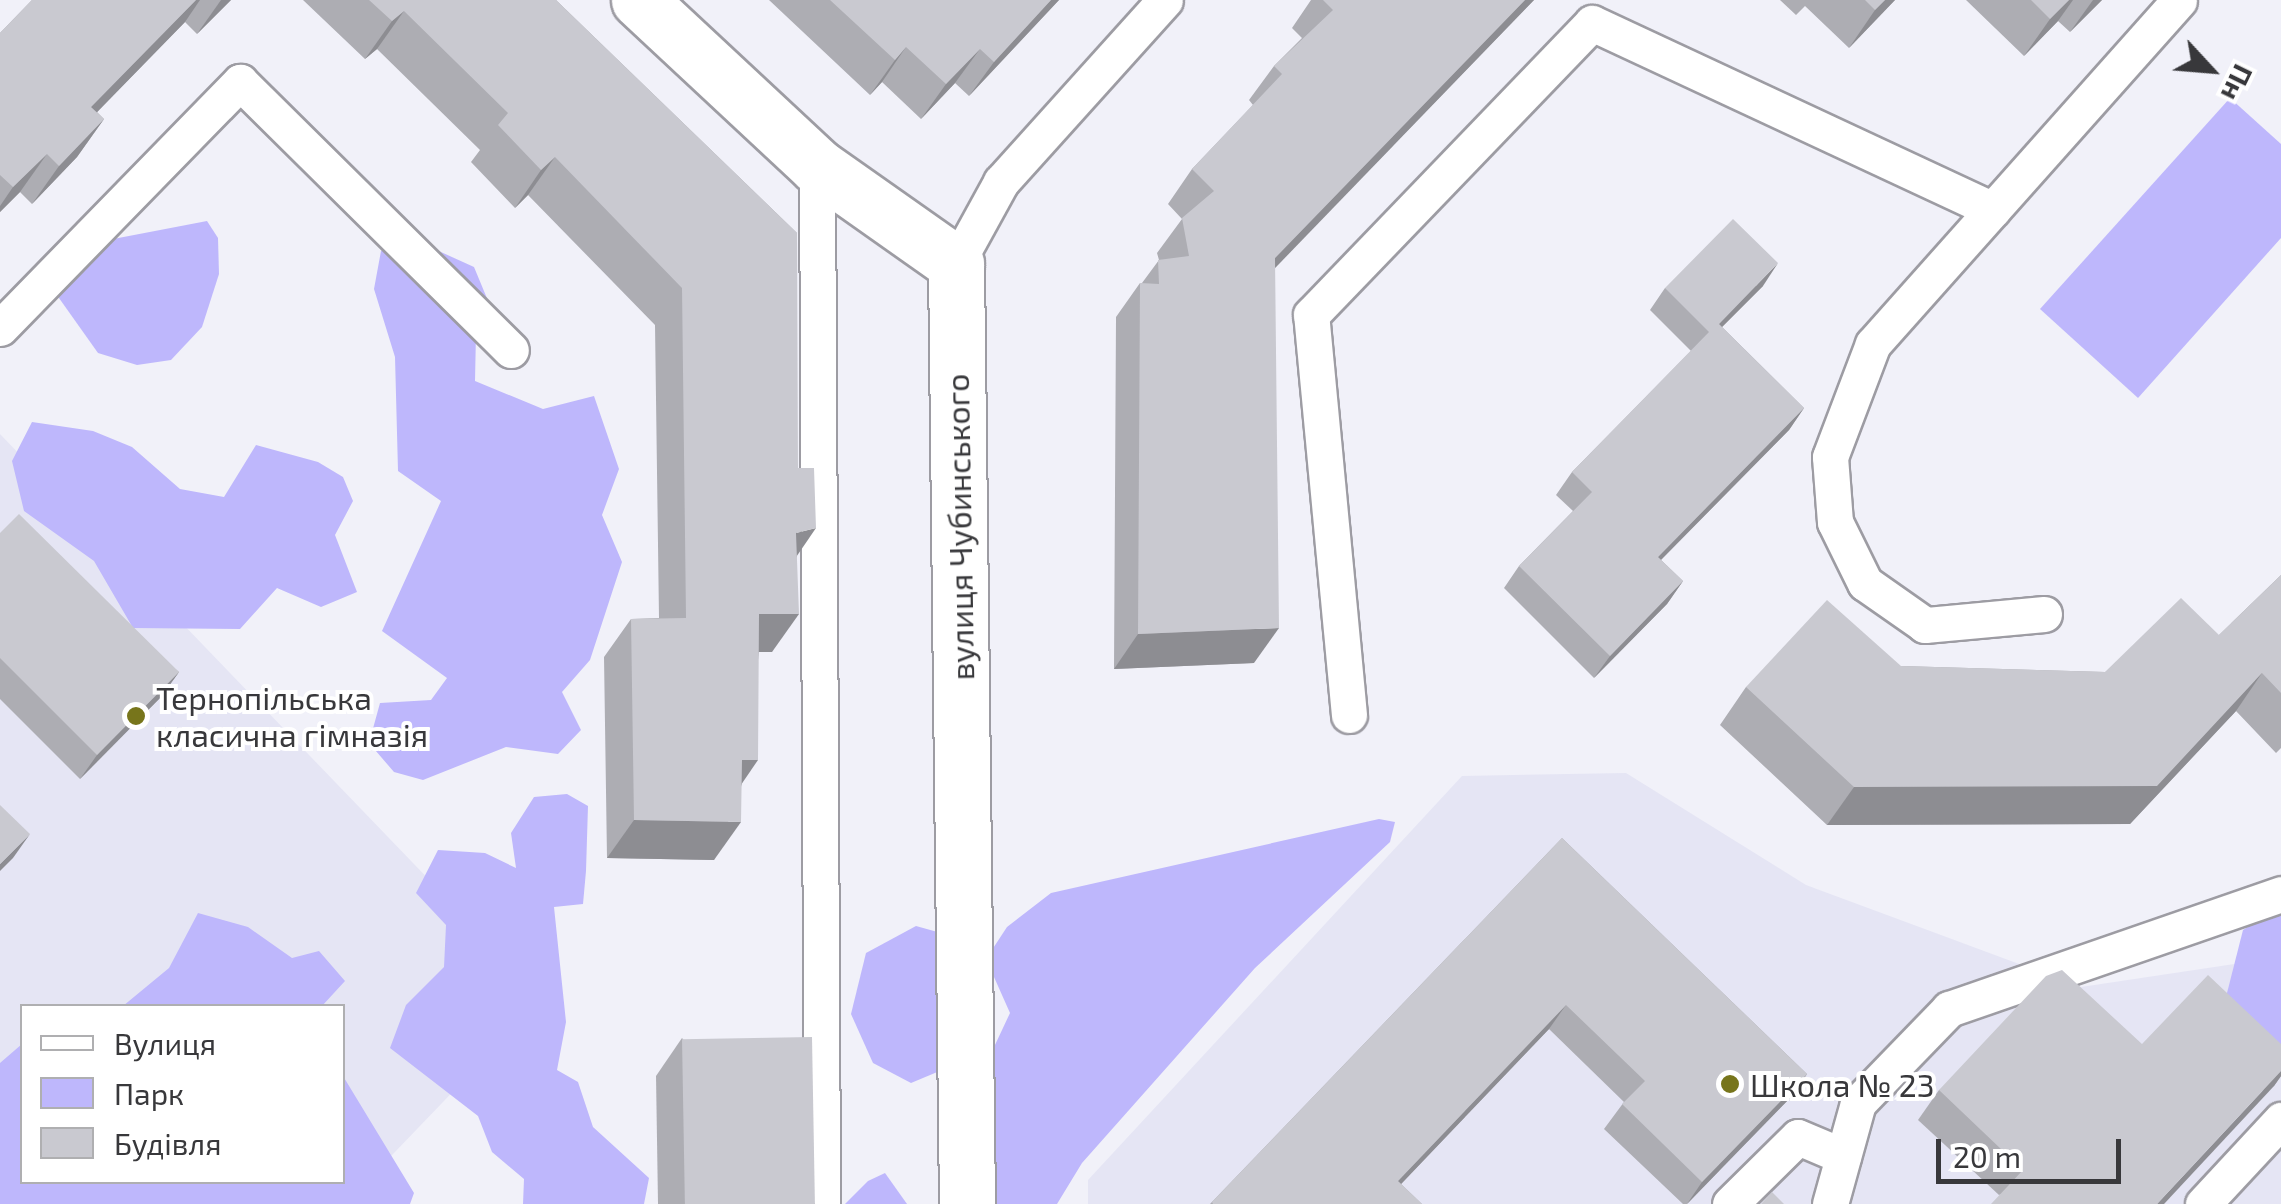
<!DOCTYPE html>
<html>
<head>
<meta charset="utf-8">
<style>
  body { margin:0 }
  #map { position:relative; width:2281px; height:1204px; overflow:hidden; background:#f1f1f9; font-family:"Exo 2",sans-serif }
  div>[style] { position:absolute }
  .built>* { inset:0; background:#e5e5f4 }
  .green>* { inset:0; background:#beb7fc }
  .roads { filter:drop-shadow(2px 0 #9d9ca3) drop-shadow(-2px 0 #9d9ca3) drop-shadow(0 2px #9d9ca3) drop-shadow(0 -2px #9d9ca3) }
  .service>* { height:35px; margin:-17.5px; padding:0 17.5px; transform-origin:17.5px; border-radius:17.5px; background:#fff }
  .minor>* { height:55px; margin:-27.5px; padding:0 27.5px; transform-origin:27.5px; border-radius:27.5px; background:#fff }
  .wall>* { inset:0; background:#adadb3 }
  .shaded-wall>* { inset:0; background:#8d8d92 }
  .building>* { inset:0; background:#c9c9d0; transform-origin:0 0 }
  .dots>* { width:28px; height:28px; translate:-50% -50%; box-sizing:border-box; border:5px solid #fff; border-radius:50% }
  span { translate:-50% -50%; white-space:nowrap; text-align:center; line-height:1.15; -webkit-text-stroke:8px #fff; paint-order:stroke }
  .street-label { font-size:32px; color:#38383b }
  .poi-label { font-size:32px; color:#38383b }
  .left { translate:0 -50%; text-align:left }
  .legend { position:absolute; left:20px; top:1004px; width:325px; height:180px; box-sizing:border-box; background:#fff; border:2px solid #afafb1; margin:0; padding:12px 18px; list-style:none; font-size:30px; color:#38383b }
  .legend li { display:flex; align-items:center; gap:20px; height:50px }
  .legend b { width:50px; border:2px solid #afafb1 }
  .north { position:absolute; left:2161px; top:20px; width:100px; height:100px; -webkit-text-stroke:8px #fff; paint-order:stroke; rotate:116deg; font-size:28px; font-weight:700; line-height:40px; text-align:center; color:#38383b }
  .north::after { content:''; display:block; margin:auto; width:35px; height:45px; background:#38383b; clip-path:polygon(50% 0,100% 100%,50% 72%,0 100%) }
  .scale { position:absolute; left:1936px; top:1139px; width:185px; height:45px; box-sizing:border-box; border:5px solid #38383b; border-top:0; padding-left:12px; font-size:30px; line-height:35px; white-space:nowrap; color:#38383b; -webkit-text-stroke:8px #fff; paint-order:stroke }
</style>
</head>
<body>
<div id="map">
  <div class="built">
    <i style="clip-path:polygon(evenodd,0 434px,543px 998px,345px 1204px,0 1204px,0 434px,22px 1006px,342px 1006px,342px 1182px,22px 1182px,22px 1006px)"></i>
    <i style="clip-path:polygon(1626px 773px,1806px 885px,2081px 987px,2281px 957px,2281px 1204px,1088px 1204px,1088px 1180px,1462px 776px)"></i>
  </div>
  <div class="green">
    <i style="clip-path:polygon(2230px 98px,2281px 144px,2281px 238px,2138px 398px,2040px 309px)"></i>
    <i style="clip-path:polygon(207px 221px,218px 238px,219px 274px,202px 327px,171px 360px,137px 365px,98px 353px,54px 291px,108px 240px)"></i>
    <i style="clip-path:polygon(410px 238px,474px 267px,491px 308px,476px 333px,475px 381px,543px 409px,594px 396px,619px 469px,602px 515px,622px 562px,590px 660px,562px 692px,581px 730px,558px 754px,506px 747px,423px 780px,394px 772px,369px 743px,380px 703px,431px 700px,447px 678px,382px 631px,441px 501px,398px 471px,395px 357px,374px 289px,381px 251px)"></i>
    <i style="clip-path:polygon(32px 422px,93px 431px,132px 447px,180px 489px,224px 497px,256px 445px,318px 462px,343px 477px,353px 501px,335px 535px,357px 592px,321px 607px,277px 588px,240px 629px,133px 628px,94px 561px,24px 511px,12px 461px)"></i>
    <i style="clip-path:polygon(567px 794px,588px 806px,586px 871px,583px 904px,554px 907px,566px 1022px,557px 1070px,578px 1082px,593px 1127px,649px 1178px,644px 1204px,523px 1204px,524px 1179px,492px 1152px,478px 1116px,390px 1048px,406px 1005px,444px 967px,446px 925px,416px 893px,438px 850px,485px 853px,516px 868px,511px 833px,534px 797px)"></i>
    <i style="clip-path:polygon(1379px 819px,1395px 822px,1390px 842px,1255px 968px,1082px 1163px,1057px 1204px,957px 1204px,987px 1062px,1010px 1013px,986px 959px,1007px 927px,1051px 893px)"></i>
    <i style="clip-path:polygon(2281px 906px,2281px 1045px,2226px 997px,2243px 930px)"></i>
    <i style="clip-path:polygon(198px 913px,248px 927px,292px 958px,319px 951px,345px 981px,322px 1006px,123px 1006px,169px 968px)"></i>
    <i style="clip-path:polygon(916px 926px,959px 938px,954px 1065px,911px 1083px,873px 1063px,851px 1014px,866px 953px)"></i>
    <i style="clip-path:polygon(22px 1044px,22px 1182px,342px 1182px,343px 1076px,414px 1193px,410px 1204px,0 1204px,0 1063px)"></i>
    <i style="clip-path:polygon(885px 1173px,907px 1204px,845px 1204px,868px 1181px)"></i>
  </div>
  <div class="roads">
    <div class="service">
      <i style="left:817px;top:166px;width:1038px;rotate:89.72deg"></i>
      <i style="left:956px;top:264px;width:94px;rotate:-61.2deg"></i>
      <i style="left:1001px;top:182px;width:245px;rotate:-48deg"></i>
      <i style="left:0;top:328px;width:344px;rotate:-45.7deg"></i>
      <i style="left:240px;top:82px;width:381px;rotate:44.7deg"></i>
      <i style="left:2044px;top:614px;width:120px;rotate:174.7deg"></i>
      <i style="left:1925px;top:625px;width:73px;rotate:-145deg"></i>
      <i style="left:1865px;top:583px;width:68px;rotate:-116.2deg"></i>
      <i style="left:1835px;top:522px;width:65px;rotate:-94.4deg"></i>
      <i style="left:1830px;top:457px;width:121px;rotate:-69.2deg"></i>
      <i style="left:1873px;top:344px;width:460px;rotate:-48.3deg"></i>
      <i style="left:1349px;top:715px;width:402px;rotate:-95.4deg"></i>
      <i style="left:1311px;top:315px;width:405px;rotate:-46.1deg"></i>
      <i style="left:1592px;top:23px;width:442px;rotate:25deg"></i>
      <i style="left:1730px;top:1204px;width:95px;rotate:-44.6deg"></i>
      <i style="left:1798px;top:1137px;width:49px;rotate:22.9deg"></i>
      <i style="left:1830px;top:1204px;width:105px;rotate:-74.5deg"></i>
      <i style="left:1858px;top:1103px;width:131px;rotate:-45.9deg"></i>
      <i style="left:1949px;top:1009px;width:351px;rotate:-19.1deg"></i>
      <i style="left:2203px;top:1204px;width:115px;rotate:-47.1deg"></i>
    </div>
    <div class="minor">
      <i style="left:639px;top:0;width:243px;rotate:43deg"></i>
      <i style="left:817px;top:166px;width:170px;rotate:35.2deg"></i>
      <i style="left:956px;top:264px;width:940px;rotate:89.33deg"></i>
    </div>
  </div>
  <div class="wall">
    <i style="clip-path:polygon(32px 0,231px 0,197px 34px,185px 22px,97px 112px,104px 119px,77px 157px,32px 204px,20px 192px,0 212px,0 33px)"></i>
    <i style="clip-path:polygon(303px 0,556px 0,797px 233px,797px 556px,772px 652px,759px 652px,742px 784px,714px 860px,607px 858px,604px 657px,631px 619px,659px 618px,655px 325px,528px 195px,515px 208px,471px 162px,480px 150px,377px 49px,365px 59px)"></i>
    <i style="clip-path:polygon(769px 0,1059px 0,969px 96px,955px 83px,921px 119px,882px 82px,870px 95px)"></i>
    <i style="clip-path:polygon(1311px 0,1534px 0,1275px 267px,1254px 663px,1114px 669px,1116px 317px,1140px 283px,1142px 283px,1159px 260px,1157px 253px,1182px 219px,1168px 204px,1192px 169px,1253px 105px,1249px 100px,1274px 66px,1302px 38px,1292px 28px)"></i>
    <i style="clip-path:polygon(1780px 0,1895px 0,1849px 48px,1805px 6px,1796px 15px)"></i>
    <i style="clip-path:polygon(1966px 0,2102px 0,2070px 32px,2058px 21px,2024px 56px)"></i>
    <i style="clip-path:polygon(1763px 286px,1722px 327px,1804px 408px,1789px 430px,1661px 560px,1683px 581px,1667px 604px,1594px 678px,1504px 588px,1519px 566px,1573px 511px,1556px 495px,1572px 472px,1691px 351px,1650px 310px,1665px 288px)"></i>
    <i style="clip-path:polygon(0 533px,179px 672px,161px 697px,80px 779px,0 699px)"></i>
    <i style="clip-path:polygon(2281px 575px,2281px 748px,2276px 753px,2236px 711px,2130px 824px,1827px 825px,1720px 725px,1746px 687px,1901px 666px,2105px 672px,2219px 635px)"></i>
    <i style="clip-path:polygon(1562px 838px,1807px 1074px,1790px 1098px,1687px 1204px,1683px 1204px,1604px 1129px,1624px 1102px,1549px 1029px,1401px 1184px,1422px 1204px,1210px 1204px)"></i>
    <i style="clip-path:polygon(682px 1038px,815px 1204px,658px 1204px,656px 1076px)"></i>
    <i style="clip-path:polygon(2142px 1044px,2281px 1044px,2281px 1076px,2274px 1086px,1999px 1195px,1918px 1120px,1939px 1090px)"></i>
  </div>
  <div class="shaded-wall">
    <i style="clip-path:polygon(196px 0,200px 0,185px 22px,65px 145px,91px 107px)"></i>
    <i style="clip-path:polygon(221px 0,231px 0,197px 34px)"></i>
    <i style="clip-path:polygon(1051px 0,1059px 0,969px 96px,994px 62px)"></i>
    <i style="clip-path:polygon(1525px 0,1534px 0,1251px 293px,1275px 258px)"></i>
    <i style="clip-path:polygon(1885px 0,1895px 0,1849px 48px,1875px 10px)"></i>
    <i style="clip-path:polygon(2069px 0,2073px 0,2058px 21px,2024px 56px,2050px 19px)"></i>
    <i style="clip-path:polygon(2093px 0,2102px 0,2070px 32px)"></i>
    <i style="clip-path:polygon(404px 11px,377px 49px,365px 59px,392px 21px)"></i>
    <i style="clip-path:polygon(906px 47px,882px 82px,870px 95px,895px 60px)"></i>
    <i style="clip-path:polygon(980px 49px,955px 83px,921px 119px,946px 84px)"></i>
    <i style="clip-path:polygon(104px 119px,77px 157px,32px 204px,59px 166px)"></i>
    <i style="clip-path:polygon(47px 154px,20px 192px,0 212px,0 206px,13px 187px)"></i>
    <i style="clip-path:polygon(555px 157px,528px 195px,515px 208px,541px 170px)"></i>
    <i style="clip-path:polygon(1778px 263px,1763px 286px,1703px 346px,1719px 324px)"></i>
    <i style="clip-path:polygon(1804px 408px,1789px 430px,1642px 579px,1658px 557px)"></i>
    <i style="clip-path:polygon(816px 528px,790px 566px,796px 533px)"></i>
    <i style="clip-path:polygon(1683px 581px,1667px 604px,1594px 678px,1610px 656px)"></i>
    <i style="clip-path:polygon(759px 614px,799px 614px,772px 652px,733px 652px)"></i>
    <i style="clip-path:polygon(1279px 628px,1254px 663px,1114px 669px,1138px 634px)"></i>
    <i style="clip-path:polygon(179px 672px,161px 697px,80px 779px,97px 755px)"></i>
    <i style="clip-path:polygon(2262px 673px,2236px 711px,2130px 824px,1827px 825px,1854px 787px)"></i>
    <i style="clip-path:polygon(742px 760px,758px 760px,732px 798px)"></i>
    <i style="clip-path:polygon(634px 820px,741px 822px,714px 860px,607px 858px)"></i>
    <i style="clip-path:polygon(30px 834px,13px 858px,0 871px,0 864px)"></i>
    <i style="clip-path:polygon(1566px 1005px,1549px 1029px,1382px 1204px,1398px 1181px)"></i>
    <i style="clip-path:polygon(2281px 1071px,2281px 1076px,2274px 1086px,2164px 1204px,2157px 1204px)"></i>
    <i style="clip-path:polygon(1807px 1074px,1790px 1098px,1687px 1204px,1702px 1182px)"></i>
  </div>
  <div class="building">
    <i style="clip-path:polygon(32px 0,196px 0,91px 107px,104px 119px,59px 166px,47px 154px,13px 187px,0 175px,0 33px)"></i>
    <i style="clip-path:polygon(369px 0,556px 0,797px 233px,798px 468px,814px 468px,816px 528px,796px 533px,799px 614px,759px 614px,758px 760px,742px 760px,741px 822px,634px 820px,631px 619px,686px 618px,682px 288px,555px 157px,541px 170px,498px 125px,508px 113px,404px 11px,392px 21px)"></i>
    <i style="clip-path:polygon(830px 0,1051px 0,994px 62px,980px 49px,946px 84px,906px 47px,895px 60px)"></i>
    <i style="clip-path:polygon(1323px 0,1525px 0,1275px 258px,1279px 628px,1138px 634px,1140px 283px,1159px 284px,1158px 260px,1189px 256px,1182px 218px,1214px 191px,1192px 169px,1282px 74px,1274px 66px,1333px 10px)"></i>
    <i style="clip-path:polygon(1865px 0,1885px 0,1875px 10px)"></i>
    <i style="clip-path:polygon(2031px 0,2069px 0,2050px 19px)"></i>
    <i style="clip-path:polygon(1733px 219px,1778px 263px,1719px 324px,1804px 408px,1658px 557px,1683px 581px,1610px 656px,1519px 566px,1592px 492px,1572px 472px,1709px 332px,1665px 288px)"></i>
    <i style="clip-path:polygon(19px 514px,179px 672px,97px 755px,0 658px,0 533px)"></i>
    <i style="clip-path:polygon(2281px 575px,2281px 693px,2262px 673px,2157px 786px,1854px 787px,1746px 687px,1827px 600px,1901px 666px,2105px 672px,2181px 598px,2219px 635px)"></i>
    <i style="clip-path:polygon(0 805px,30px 834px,0 864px)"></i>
    <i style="clip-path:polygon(1562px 838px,1807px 1074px,1702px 1182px,1622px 1104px,1645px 1081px,1566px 1005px,1398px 1181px,1422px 1204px,1213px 1204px,1212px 1202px)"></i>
    <i style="clip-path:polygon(2062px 970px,2142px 1044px,2208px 975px,2281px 1044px,2281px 1071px,2157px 1204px,1991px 1204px,2023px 1170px,1939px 1090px,2046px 976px)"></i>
    <i style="left:812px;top:1037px;width:167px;height:130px;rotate:89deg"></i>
    <i style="clip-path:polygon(1772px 1192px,1784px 1204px,1761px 1204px)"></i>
  </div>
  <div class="dots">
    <i style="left:136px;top:716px;background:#77751b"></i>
    <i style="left:1730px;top:1084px;background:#77751b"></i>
  </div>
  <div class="street-label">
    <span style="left:959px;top:527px;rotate:-91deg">вулиця Чубинського</span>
  </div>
  <div class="poi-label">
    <span class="left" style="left:156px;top:716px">Тернопільська<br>класична гімназія</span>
    <span class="left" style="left:1750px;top:1084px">Школа № 23</span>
  </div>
  <ul class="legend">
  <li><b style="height:12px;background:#fff"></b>Вулиця</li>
  <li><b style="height:28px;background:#beb7fc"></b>Парк</li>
  <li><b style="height:28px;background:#c9c9d0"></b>Будівля</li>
  </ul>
  <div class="north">Пн</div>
  <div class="scale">20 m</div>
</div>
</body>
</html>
